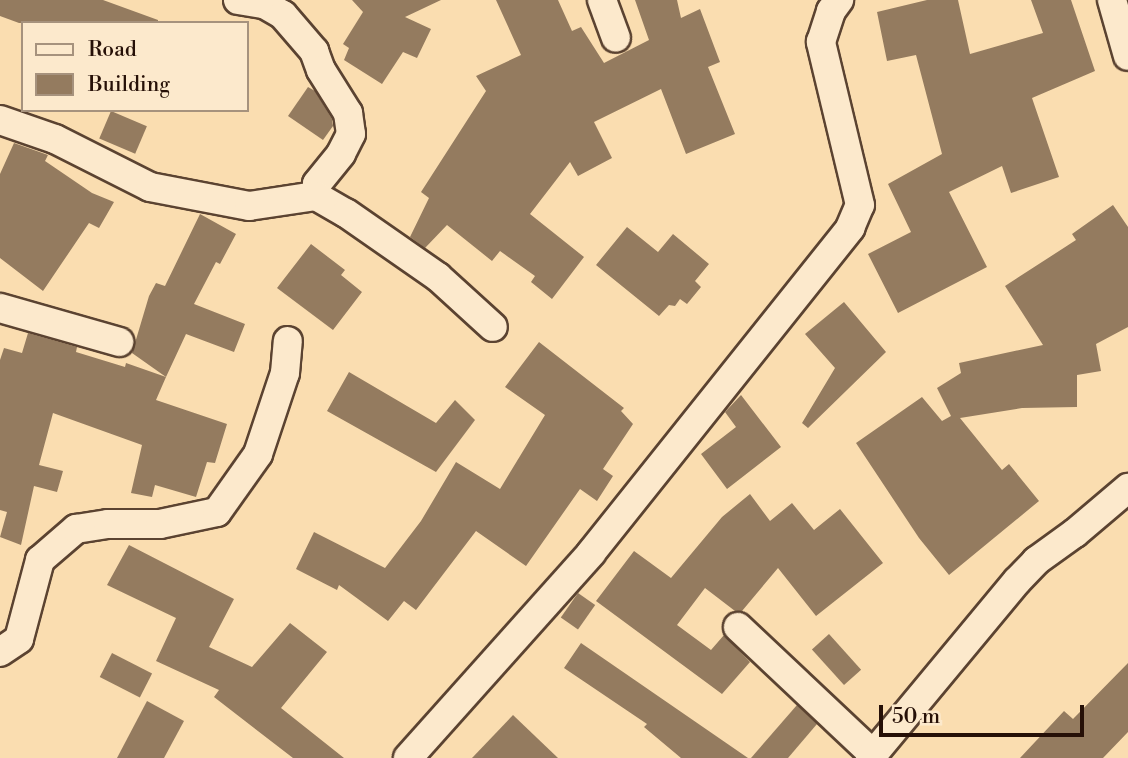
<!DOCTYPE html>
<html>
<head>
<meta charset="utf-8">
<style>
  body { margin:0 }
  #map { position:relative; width:1128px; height:758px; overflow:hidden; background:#faddb0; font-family:"Libre Bodoni",serif }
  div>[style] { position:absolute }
  .building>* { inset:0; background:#947b5f; transform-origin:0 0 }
  .roads { filter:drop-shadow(2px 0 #5b4331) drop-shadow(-2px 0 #5b4331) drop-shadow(0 2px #5b4331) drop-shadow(0 -2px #5b4331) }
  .street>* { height:28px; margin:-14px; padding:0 14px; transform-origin:14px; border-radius:14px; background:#fce9cc }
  span { translate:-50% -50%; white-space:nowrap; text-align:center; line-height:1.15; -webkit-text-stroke:7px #fce9cc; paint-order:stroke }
  .legend { position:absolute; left:21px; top:21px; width:228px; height:91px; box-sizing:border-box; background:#fce9cc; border:2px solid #a6927d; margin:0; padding:9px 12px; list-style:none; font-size:21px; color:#261007 }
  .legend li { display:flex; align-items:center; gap:14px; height:35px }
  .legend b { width:35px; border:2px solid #a6927d }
  .scale { position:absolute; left:879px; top:705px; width:205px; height:32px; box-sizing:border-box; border:4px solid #261007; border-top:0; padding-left:9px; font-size:21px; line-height:24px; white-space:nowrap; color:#261007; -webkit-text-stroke:5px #fce9cc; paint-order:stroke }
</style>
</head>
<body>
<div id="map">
  <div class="building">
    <i style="clip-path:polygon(0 0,103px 0,158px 20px,158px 23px,19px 23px,0 16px)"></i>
    <i style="clip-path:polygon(352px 0,441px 0,405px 17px,431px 29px,417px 58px,403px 52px,382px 84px,344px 60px,349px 48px,343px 44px,363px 12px)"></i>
    <i style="clip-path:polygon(496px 0,558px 0,572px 31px,581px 27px,604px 63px,649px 40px,635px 0,677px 0,681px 18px,700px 9px,720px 62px,708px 67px,735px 134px,686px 154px,661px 89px,594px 122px,612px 158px,578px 176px,570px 162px,530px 214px,584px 257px,552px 299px,531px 282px,535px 276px,500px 251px,492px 261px,447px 225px,425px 248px,410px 237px,429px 198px,421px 192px,486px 91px,476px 76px,521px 55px)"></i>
    <i style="clip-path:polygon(927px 0,958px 0,970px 54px,1043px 33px,1031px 0,1071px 0,1095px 71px,1032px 98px,1059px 177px,1011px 193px,1002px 166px,949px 192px,987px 267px,898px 313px,868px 254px,911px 232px,888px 184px,942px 154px,916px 55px,887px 61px,877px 12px)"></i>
    <i style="clip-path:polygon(308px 87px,315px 91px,332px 119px,333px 126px,323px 140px,288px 116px)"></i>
    <i style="left:111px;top:111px;width:39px;height:30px;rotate:23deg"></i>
    <i style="clip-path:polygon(14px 143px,48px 155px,45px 161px,92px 193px,114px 202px,99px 228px,89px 223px,43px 291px,0 258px,0 174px)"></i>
    <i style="clip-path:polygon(1113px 205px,1128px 227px,1128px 327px,1096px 344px,1101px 371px,1077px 375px,1077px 407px,1022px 408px,960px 418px,1002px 470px,1009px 464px,1039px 501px,949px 575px,919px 538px,856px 443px,922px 397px,942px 421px,951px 416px,937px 388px,961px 373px,959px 363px,1043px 345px,1005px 286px,1076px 240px,1072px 234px)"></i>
    <i style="clip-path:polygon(200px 214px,236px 234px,220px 264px,216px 262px,194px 304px,245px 324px,234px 352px,186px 334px,166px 377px,132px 353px,149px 296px,156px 283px,165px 286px)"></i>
    <i style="clip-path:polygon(627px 227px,658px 252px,673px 234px,709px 264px,695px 281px,701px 287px,687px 304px,680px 299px,675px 306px,669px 305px,659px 316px,596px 265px)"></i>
    <i style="clip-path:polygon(311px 244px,345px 270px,341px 275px,362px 292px,333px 330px,277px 288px)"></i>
    <i style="clip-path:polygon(844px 302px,886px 352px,808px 428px,802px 423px,835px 368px,805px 334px)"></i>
    <i style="clip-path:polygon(28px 333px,77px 347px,76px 352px,125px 367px,126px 363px,166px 377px,156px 400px,227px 424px,215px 463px,207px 462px,196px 497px,155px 485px,152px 497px,131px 493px,142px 445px,53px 413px,39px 465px,63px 471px,57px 492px,34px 486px,21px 545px,0 537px,7px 512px,0 510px,0 360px,4px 348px,22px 353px)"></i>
    <i style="clip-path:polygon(539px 342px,624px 408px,621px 411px,633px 424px,603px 469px,613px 476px,597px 501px,580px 489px,526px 566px,476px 531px,416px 610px,404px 601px,388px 621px,339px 585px,337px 590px,296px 569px,314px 532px,385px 568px,421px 521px,456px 462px,500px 489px,545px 415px,505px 387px)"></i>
    <i style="clip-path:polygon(349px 372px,436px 423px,455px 400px,475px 420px,436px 472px,327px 411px)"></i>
    <i style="clip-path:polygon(741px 395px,781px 447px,727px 489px,701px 454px,736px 427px,725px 412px)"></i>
    <i style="clip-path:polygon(750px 494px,770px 521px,792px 503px,814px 530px,840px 509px,883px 563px,816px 616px,778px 568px,742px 611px,735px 611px,705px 588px,677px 625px,711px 650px,724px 635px,750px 662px,722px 694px,596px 601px,634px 551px,671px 578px,722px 517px)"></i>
    <i style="clip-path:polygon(129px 545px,234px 599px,209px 647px,252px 667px,290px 623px,327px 652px,281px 708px,344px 758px,293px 758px,214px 697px,219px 690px,156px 661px,176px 618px,107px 585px)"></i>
    <i style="left:578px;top:593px;width:21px;height:30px;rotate:35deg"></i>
    <i style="left:829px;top:634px;width:48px;height:23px;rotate:48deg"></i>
    <i style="clip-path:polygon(581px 643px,748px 758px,681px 758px,644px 727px,647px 724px,564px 668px)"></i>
    <i style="left:112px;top:653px;width:45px;height:27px;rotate:27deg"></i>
    <i style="clip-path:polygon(1128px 663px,1128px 732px,1103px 758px,1020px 758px,1064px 711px,1073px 719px)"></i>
    <i style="clip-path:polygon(147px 701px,184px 721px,164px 758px,117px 758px)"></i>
    <i style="clip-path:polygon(797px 705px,817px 724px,788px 758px,751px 758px)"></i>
    <i style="clip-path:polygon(513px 715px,558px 758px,472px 758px)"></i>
  </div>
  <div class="roads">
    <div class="street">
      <i style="left:238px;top:0;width:26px;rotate:9deg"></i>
      <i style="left:264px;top:4px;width:22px;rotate:30deg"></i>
      <i style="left:283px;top:15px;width:48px;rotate:49.3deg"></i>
      <i style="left:314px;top:51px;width:20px;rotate:70deg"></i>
      <i style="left:321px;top:70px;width:51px;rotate:57.9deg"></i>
      <i style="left:348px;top:113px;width:21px;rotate:82deg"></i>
      <i style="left:351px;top:134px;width:22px;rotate:117deg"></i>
      <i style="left:341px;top:154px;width:38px;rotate:129deg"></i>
      <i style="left:317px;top:184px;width:12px;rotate:95deg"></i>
      <i style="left:602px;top:0;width:40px;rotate:69.8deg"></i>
      <i style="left:1112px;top:0;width:58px;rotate:74.1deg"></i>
      <i style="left:0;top:120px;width:58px;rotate:19.1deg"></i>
      <i style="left:55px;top:139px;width:106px;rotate:26.8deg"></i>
      <i style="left:150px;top:187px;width:101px;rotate:10.9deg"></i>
      <i style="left:249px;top:206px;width:68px;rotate:-8.5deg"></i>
      <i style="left:316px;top:196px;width:34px;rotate:30deg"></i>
      <i style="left:346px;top:213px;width:112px;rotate:34.8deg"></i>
      <i style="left:438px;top:277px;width:74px;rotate:42.3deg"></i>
      <i style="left:0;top:308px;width:124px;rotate:15.9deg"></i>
      <i style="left:738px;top:627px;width:185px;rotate:43.3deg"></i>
      <i style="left:0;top:652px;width:23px;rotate:-34deg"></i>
      <i style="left:19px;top:639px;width:82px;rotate:-75.1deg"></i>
      <i style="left:40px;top:560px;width:48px;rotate:-40.7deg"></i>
      <i style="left:76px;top:529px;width:32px;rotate:-9deg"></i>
      <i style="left:108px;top:524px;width:52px"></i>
      <i style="left:160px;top:524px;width:58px;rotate:-11.9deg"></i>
      <i style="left:217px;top:512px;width:71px;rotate:-54.7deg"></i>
      <i style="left:258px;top:454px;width:85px;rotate:-71.6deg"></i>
      <i style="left:285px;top:373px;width:32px;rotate:-85deg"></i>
      <i style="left:408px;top:758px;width:275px;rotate:-48.2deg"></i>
      <i style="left:591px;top:553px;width:416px;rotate:-51.4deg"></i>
      <i style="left:850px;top:228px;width:25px;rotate:-67deg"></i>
      <i style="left:860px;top:205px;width:168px;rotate:-103.5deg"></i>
      <i style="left:821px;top:42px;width:33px;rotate:-72deg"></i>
      <i style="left:831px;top:11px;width:14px;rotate:-54deg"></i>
      <i style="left:870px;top:758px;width:230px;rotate:-50.3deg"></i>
      <i style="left:1017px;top:581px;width:28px;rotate:-46deg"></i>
      <i style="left:1036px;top:561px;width:48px;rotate:-35.7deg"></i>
      <i style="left:1075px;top:533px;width:70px;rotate:-40.3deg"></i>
    </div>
  </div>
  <ul class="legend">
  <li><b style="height:9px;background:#fce9cc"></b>Road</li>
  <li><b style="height:19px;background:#947b5f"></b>Building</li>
  </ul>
  <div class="scale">50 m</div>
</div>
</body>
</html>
